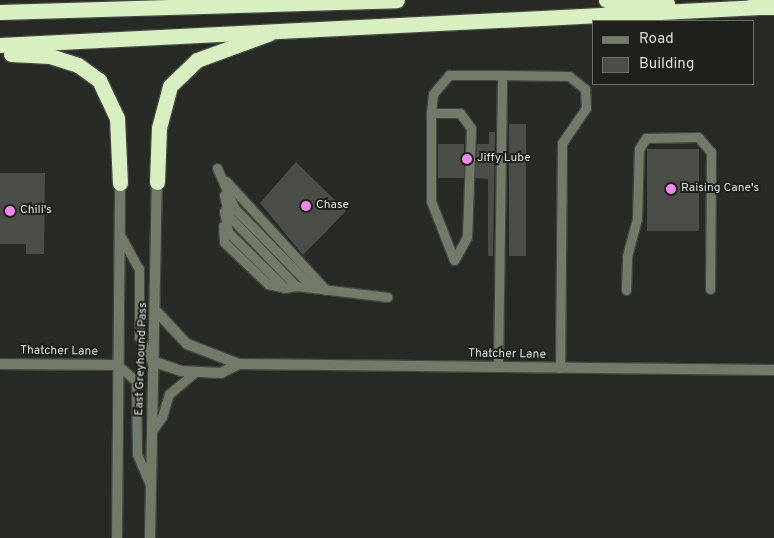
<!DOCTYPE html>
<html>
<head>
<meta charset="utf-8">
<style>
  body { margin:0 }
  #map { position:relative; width:774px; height:538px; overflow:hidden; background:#272a25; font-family:Overpass,sans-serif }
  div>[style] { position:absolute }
  .building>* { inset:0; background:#4b4e48; transform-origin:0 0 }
  .roads { filter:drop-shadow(1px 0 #444742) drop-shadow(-1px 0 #444742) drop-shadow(0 1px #444742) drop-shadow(0 -1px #444742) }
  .service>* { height:9px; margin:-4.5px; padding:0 4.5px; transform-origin:4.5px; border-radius:4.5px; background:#727b69 }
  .minor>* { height:10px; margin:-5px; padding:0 5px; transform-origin:5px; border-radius:5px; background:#727b69 }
  .tertiary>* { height:10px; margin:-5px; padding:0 5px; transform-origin:5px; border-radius:5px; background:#727b69 }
  .motorway>* { height:15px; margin:-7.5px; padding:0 7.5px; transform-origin:7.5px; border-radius:7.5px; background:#d8efc2 }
  .dots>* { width:14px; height:14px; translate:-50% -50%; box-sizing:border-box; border:2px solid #1e211b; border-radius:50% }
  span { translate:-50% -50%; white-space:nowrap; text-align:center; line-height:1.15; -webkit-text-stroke:4px #1e211b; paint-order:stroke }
  .poi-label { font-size:12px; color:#dddfdb }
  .left { translate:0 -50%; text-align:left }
  .street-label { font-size:12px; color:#dddfdb }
  .legend { position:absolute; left:592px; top:20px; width:162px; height:65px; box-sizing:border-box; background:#1e211b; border:1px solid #6a6d68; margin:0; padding:6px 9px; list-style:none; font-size:15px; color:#dddfdb }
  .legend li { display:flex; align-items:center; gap:10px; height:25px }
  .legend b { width:25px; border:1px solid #6a6d68 }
</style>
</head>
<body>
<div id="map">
  <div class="building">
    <i style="left:509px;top:124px;width:17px;height:132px"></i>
    <i style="clip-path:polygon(489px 132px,495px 132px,493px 256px,488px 256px,488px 179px,475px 178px,477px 144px,489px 144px)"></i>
    <i style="left:438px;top:144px;width:26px;height:34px"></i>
    <i style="left:647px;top:149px;width:52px;height:82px"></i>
    <i style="clip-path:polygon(296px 162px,346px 211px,303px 255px,260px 203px)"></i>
    <i style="clip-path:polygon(0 173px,45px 173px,44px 254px,26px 254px,26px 244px,0 244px)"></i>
  </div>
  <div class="roads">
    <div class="service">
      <i style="left:431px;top:113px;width:29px"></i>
      <i style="left:460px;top:113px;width:19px;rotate:54deg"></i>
      <i style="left:471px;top:128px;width:109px;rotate:92.1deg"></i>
      <i style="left:467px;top:237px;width:26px;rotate:119deg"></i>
      <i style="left:454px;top:260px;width:63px;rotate:-111.3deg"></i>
      <i style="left:431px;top:201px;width:88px;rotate:-90deg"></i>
      <i style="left:431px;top:113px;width:19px;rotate:-84deg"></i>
      <i style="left:433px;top:94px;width:25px;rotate:-50deg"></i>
      <i style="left:449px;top:75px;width:53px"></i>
      <i style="left:217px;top:168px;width:45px;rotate:66.3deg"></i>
      <i style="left:235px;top:209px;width:111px;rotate:45.4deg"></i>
      <i style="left:313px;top:288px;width:75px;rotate:6.9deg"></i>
      <i style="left:226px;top:181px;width:148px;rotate:47.5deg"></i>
      <i style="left:224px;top:195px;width:22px;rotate:77deg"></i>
      <i style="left:229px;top:216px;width:97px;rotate:46.3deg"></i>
      <i style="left:296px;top:286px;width:17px;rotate:7deg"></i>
      <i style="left:224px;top:211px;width:21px;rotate:79deg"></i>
      <i style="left:228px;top:232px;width:80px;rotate:44.5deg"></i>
      <i style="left:285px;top:288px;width:11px;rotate:-10deg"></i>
      <i style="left:223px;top:226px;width:16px;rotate:86deg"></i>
      <i style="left:224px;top:242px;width:61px;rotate:43.7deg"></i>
      <i style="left:268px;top:284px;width:17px;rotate:13deg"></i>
      <i style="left:120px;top:235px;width:39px;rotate:61deg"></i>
      <i style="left:139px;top:269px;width:68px;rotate:90deg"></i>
      <i style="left:139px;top:337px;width:27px;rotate:62deg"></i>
      <i style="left:626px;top:290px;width:34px;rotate:-88deg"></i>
      <i style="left:627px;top:256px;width:38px;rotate:-75deg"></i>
      <i style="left:637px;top:219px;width:70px;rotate:-88.4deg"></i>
      <i style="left:639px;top:149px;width:13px;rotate:-58deg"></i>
      <i style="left:646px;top:138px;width:52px;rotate:-1.1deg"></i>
      <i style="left:698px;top:137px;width:20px;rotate:49deg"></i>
      <i style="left:711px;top:152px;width:137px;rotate:90.4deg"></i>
      <i style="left:118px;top:365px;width:24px;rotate:42deg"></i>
      <i style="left:136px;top:381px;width:73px;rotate:89.2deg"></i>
      <i style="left:137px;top:454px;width:34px;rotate:67deg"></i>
      <i style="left:498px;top:367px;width:292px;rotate:-89.2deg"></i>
      <i style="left:502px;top:75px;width:67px;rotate:0.9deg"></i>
      <i style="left:569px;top:76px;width:21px;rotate:39deg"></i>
      <i style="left:585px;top:89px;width:19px;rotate:87deg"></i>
      <i style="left:586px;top:108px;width:42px;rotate:124.4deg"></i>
      <i style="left:562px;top:143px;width:225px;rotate:90.5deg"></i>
      <i style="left:151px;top:432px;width:19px;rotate:-54deg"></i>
      <i style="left:162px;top:417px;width:24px;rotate:-73deg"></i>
      <i style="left:169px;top:394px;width:34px;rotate:-40deg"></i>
    </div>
    <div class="minor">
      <i style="left:157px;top:312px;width:44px;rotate:46.8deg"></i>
      <i style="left:187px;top:344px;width:56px;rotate:21deg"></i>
      <i style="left:152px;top:361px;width:31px;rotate:19deg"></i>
      <i style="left:181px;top:371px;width:40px;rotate:2.9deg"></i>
      <i style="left:221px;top:373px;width:20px;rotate:-27deg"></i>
      <i style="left:239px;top:364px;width:535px;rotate:0.64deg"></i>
      <i style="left:0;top:364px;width:118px;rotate:0.5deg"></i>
    </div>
    <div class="tertiary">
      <i style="left:117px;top:538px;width:355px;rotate:-89.5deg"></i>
      <i style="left:150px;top:538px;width:356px;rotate:-88.9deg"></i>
    </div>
    <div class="motorway">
      <i style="left:606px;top:0;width:61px;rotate:2.8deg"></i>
      <i style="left:750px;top:7px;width:24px"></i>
      <i style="left:0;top:12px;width:397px;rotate:-1.7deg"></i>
      <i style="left:0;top:45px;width:761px;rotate:-2.86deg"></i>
      <i style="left:11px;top:54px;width:39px;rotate:3deg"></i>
      <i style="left:50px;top:56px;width:29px;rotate:18deg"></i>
      <i style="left:78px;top:65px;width:26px;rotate:36deg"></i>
      <i style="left:99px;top:80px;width:42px;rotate:64.7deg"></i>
      <i style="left:117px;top:118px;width:65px;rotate:87.4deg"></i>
      <i style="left:157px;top:182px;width:54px;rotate:-87.9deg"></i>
      <i style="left:159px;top:128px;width:43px;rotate:-75.3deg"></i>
      <i style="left:170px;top:86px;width:37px;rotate:-44deg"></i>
      <i style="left:197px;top:60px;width:76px;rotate:-20.1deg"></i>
    </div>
  </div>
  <div class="dots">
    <i style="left:467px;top:159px;background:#f688ed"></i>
    <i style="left:671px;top:189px;background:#f688ed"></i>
    <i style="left:306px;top:206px;background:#f688ed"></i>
    <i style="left:10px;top:211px;background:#f688ed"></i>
  </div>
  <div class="poi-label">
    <span class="left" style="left:477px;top:159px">Jiffy Lube</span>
    <span class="left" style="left:681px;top:189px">Raising Cane's</span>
    <span class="left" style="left:316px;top:206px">Chase</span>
    <span class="left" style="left:20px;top:211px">Chili's</span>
  </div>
  <div class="street-label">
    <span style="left:59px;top:352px;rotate:1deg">Thatcher Lane</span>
    <span style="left:507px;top:355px;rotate:1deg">Thatcher Lane</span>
    <span style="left:142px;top:359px;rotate:-88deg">East Greyhound Pass</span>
  </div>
  <ul class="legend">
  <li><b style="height:6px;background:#727b69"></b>Road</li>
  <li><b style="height:14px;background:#4b4e48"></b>Building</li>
  </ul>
</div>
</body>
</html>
